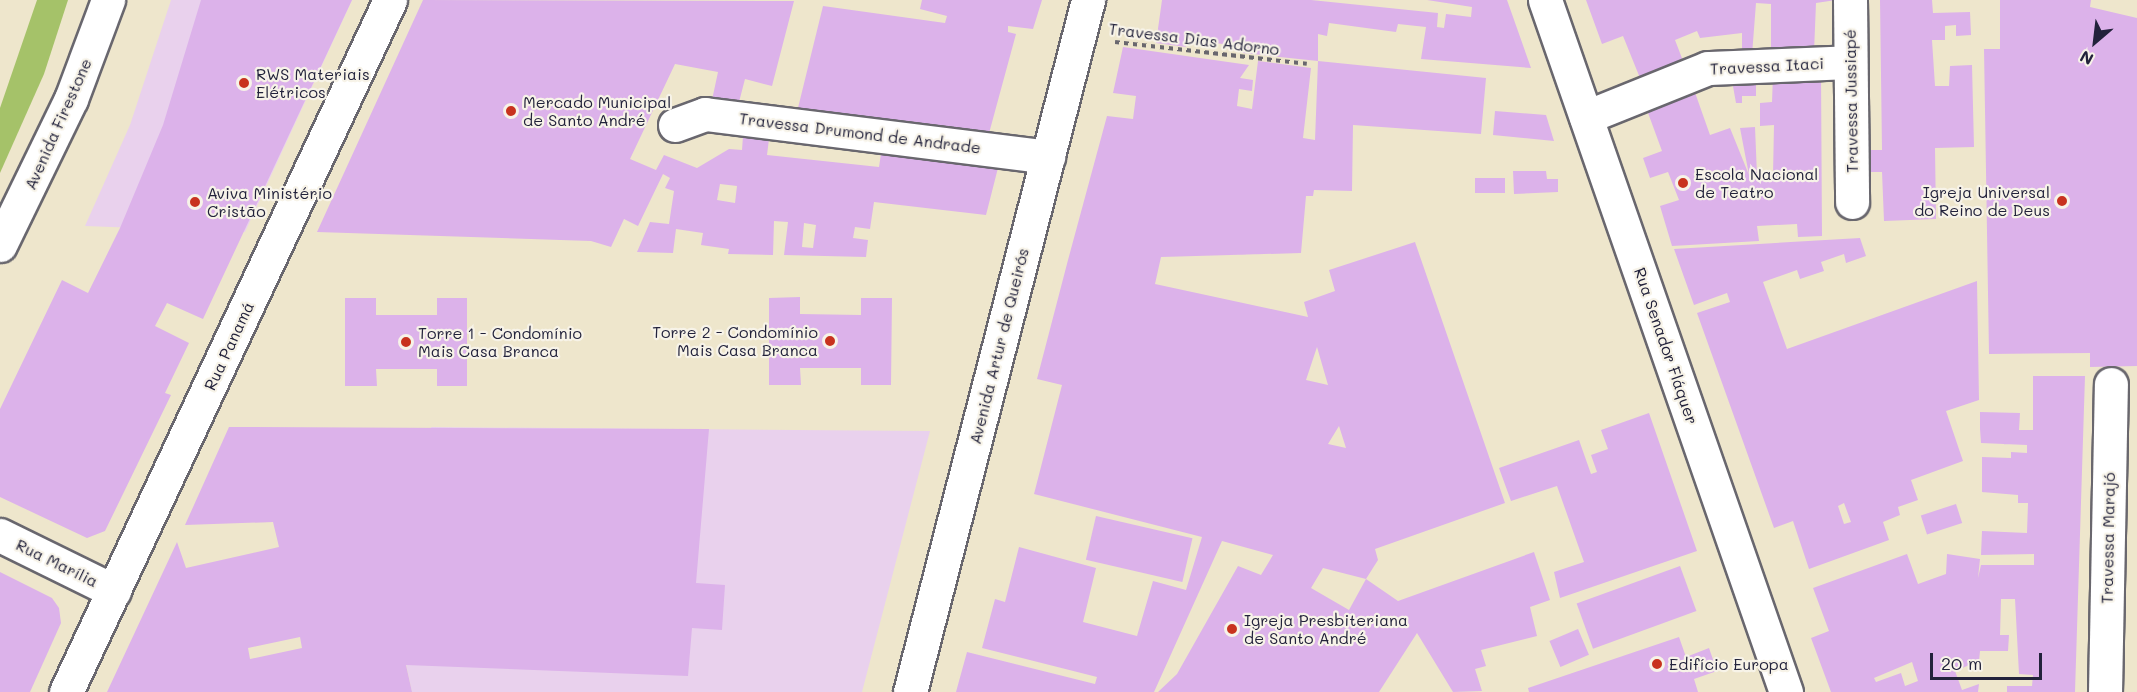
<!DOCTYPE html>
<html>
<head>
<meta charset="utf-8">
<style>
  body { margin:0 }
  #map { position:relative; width:2137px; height:692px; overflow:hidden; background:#eee6cc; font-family:Mali,sans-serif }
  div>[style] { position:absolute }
  .built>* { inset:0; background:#e9d1ed }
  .green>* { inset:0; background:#a5c269 }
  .building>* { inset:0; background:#dcb2ea; transform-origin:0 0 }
  .path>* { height:4px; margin-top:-2px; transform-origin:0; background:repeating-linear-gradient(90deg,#69676e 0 4.5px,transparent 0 9px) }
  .roads { filter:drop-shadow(2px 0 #69676e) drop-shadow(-2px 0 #69676e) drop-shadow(0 2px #69676e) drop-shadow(0 -2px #69676e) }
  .minor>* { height:33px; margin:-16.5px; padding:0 16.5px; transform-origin:16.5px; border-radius:16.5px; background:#fff }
  .major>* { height:33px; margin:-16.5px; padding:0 16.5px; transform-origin:16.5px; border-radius:16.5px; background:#fff }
  .dots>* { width:16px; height:16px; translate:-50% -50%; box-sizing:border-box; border:3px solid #f7f3e8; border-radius:50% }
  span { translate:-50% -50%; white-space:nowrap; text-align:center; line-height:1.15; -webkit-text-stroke:4.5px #f7f3e8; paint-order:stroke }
  .street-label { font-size:16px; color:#22223b }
  .poi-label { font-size:16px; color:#22223b }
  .left { translate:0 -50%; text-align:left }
  .right { translate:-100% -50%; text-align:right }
  .north { position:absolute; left:2065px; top:12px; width:60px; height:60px; -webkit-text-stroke:4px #f7f3e8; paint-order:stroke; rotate:208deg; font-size:16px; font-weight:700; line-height:24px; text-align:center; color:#22223b }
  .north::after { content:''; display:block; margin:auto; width:21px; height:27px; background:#22223b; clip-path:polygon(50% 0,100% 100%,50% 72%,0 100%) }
  .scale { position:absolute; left:1930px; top:653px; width:112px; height:27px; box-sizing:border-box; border:3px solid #22223b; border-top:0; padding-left:8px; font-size:18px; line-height:21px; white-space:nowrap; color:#22223b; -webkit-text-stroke:4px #f7f3e8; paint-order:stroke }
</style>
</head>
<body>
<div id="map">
  <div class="built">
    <i style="clip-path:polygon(171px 0,352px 0,245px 232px,85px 226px,130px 125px)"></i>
    <i style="clip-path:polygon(431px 427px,930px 431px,862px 692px,412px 692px,372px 504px,440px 492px)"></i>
  </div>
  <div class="green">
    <i style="clip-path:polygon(37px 0,68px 0,44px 74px,0 173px,0 108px)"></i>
  </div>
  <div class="building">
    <i style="clip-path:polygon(201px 0,352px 0,203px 319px,167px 303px,155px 326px,189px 343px,165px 393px,171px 395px,105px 531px,87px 538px,0 497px,0 409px,62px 280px,88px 293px,120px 228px,163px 125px)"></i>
    <i style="clip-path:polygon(evenodd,423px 0,794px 1px,772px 86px,745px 79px,738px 106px,712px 100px,718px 72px,675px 64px,630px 159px,656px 170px,664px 155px,697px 168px,729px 149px,742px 150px,743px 136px,756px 128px,770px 131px,767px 155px,879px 167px,882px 147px,999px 164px,986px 215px,874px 202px,870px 229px,855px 227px,853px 238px,868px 240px,866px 257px,784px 255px,788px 222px,774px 221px,773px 255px,728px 254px,729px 249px,701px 245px,703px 233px,676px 229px,673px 253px,637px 252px,650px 222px,669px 224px,674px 191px,665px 188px,670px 178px,663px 174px,638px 226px,624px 219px,611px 247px,591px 241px,317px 232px,423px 0,720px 184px,737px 186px,735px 203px,717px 200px,720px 184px,423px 0,804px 223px,816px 225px,813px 248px,802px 247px,804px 223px)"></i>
    <i style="clip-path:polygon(922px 0,1042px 0,1033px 29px,1008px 26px,1008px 32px,1016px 34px,988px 137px,797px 112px,823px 6px,945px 23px,947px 16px,920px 9px)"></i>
    <i style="clip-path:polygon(1162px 0,1311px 0,1438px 13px,1437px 27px,1444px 28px,1446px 14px,1471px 17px,1472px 7px,1427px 0,1507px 0,1531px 68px,1421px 59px,1426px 27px,1398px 24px,1396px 32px,1329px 23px,1327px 36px,1318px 34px,1318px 61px,1243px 53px,1244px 47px,1187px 39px,1186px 47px,1156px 43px)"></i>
    <i style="clip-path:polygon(1586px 0,1836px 0,1816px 3px,1814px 52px,1771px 54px,1771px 4px,1756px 3px,1752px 55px,1742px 54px,1742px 33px,1700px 38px,1697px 31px,1675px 40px,1685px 66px,1642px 83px,1623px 36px,1602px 44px)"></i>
    <i style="clip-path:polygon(1880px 0,1932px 0,1933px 13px,1970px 12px,1971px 35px,1956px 36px,1956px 25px,1945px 26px,1945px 40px,1932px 40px,1935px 86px,1949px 86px,1950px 66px,1972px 65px,1974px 147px,1935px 148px,1936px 219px,1884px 221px,1882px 172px,1866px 172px,1866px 150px,1882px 150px)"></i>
    <i style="clip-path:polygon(2000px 0,2091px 0,2090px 7px,2137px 18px,2137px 366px,2090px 367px,2090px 353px,1989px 354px,1984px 49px,2000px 49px)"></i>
    <i style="clip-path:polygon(evenodd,1123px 47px,1249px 65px,1240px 78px,1253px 80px,1252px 91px,1239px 89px,1237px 106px,1252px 109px,1258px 61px,1311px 68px,1303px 138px,1315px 140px,1318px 61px,1486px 78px,1481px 134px,1353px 125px,1352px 191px,1314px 190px,1313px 196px,1306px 196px,1301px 253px,1161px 257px,1155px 284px,1308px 317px,1304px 302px,1335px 291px,1329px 270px,1415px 242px,1505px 503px,1375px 549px,1378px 560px,1366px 579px,1323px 568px,1311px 588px,1349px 610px,1366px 579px,1398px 601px,1534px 552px,1550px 600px,1530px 607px,1537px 636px,1481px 650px,1486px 666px,1475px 669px,1482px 691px,1453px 692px,1417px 633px,1379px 692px,1158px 692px,1177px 674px,1238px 566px,1261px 575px,1273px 555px,1222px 541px,1154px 692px,956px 692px,967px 652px,1095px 684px,1097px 677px,982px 648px,995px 599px,1005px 602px,1019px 547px,1096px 568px,1083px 622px,1137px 636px,1153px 581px,1186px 590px,1202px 537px,1034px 494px,1062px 385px,1037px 379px,1068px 260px,1107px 116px,1133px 119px,1136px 96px,1113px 93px,1123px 47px,1317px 347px,1328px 385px,1306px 380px,1317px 347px,1123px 47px,1339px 426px,1346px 448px,1328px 444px,1339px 426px)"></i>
    <i style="clip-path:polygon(1821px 73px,1822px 236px,1798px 237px,1797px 224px,1757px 226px,1759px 241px,1672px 246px,1660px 206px,1679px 200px,1668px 172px,1650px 178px,1643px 158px,1662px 151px,1644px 102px,1692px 84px,1710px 135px,1730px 128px,1749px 175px,1740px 128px,1755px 127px,1757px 175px,1773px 175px,1774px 125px,1760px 126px,1760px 103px,1772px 102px,1773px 75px)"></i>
    <i style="clip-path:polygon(1731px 75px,1756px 75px,1756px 96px,1742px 96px,1742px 103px,1736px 103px)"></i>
    <i style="clip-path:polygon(1495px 111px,1546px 115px,1554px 141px,1493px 135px)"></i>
    <i style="clip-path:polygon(1513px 171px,1546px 171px,1547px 179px,1558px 179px,1558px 192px,1514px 194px)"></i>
    <i style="left:1475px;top:178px;width:30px;height:15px"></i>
    <i style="clip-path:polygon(evenodd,1860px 238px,1866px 256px,1846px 263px,1844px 254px,1821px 262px,1824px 271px,1800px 279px,1797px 270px,1763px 282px,1787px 349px,1977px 281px,1979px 400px,1946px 411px,1963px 461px,1911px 480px,1918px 500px,1898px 507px,1900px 515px,1883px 522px,1889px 540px,1809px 569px,1793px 521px,1774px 528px,1697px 313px,1730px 302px,1727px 293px,1694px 305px,1674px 249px,1860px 238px,1844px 503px,1851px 522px,1844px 524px,1838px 506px,1844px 503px)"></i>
    <i style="clip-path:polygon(800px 297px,800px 314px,861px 315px,861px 298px,892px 298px,891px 385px,861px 385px,861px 368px,800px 368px,801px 385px,769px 385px,769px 298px)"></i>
    <i style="clip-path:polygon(345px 298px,376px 298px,376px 315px,437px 315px,437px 298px,467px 298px,467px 386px,437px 386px,437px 369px,376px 369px,377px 386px,345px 386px)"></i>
    <i style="clip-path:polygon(evenodd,2033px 376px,2085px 376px,2075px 692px,2007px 692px,2007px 686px,2032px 686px,2033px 675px,2019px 674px,2015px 599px,2001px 599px,2000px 635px,2009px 635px,2008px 651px,1980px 651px,1979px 661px,1955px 671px,1962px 690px,1979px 684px,1978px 692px,1831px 692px,1811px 638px,1829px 631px,1813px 588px,1907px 554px,1918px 584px,1946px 574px,1947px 554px,1980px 559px,1978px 578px,1981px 565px,2034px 565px,2034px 554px,1981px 555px,1982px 531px,2027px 533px,2028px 503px,2018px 503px,2018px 495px,1982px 492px,1982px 457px,2011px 458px,2011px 452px,2027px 453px,2027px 445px,1981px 443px,1980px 429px,1980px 412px,2020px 413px,2019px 430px,2033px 430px,2033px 376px,1912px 662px,1918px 681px,1905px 686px,1901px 673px,1876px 682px,1874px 678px,1912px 662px)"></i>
    <i style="clip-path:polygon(1649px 413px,1697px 551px,1560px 598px,1554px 572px,1584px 562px,1557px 486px,1511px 501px,1499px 468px,1579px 440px,1591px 474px,1597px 472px,1591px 455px,1608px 449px,1601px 430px)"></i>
    <i style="clip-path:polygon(evenodd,229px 427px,709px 429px,696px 583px,725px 585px,722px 630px,692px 628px,688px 676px,406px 665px,412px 692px,107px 692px,177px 542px,186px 568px,279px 547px,273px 522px,185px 525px,229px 427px,300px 637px,302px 648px,250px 659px,248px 648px,300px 637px)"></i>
    <i style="left:1956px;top:504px;width:20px;height:37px;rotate:72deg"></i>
    <i style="left:1096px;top:516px;width:99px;height:45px;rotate:13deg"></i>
    <i style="left:1680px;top:566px;width:48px;height:110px;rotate:70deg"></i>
    <i style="clip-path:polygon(0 572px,52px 598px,59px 608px,61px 623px,30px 692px,0 692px)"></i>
    <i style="left:1578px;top:629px;width:28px;height:31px;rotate:67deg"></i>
    <i style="clip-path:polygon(1679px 637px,1686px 657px,1709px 648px,1717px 671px,1694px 679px,1698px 692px,1529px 692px,1528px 688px)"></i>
  </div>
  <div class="path">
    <i style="left:1115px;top:42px;width:193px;rotate:6.5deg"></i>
  </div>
  <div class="roads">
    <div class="minor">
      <i style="left:1545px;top:0;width:733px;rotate:70.8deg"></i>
      <i style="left:1850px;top:0;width:202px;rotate:89.4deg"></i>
      <i style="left:1586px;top:117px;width:131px;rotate:-21.9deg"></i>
      <i style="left:1708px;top:68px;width:142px;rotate:-2.4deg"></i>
      <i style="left:675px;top:125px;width:32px;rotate:-20deg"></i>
      <i style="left:705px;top:114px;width:346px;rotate:7.1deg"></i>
      <i style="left:0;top:535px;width:127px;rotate:26.2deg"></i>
      <i style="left:66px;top:692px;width:764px;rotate:-64.91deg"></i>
      <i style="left:2105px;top:692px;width:308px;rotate:-88.9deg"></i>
    </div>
    <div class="major">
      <i style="left:0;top:245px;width:162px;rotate:-64.1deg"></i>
      <i style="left:71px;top:99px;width:106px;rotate:-69.5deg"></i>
      <i style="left:910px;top:692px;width:715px;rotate:-75.57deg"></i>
    </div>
  </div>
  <div class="dots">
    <i style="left:244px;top:83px;background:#c8321e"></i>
    <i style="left:511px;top:111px;background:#c8321e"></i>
    <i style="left:1683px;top:183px;background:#c8321e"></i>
    <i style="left:2062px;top:201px;background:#c8321e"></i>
    <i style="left:195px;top:202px;background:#c8321e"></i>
    <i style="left:830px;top:341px;background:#c8321e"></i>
    <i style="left:406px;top:342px;background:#c8321e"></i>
    <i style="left:1232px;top:629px;background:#c8321e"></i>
    <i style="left:1657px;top:664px;background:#c8321e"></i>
  </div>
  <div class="street-label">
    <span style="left:1194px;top:39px;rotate:7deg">Travessa Dias Adorno</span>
    <span style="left:1767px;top:66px;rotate:-3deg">Travessa Itaci</span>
    <span style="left:1851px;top:101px;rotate:-91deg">Travessa Jussiapé</span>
    <span style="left:58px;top:124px;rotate:-66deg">Avenida Firestone</span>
    <span style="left:860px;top:133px;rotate:7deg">Travessa Drumond de Andrade</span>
    <span style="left:229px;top:346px;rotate:-65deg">Rua Panamá</span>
    <span style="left:999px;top:346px;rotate:-76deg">Avenida Artur de Queirós</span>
    <span style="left:1666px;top:346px;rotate:71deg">Rua Senador Fláquer</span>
    <span style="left:2108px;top:538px;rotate:-89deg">Travessa Marajó</span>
    <span style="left:57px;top:563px;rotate:26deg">Rua Marília</span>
  </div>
  <div class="poi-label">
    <span class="left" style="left:256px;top:83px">RWS Materiais<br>Elétricos</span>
    <span class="left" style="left:523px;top:111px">Mercado Municipal<br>de Santo André</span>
    <span class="left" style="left:1695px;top:183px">Escola Nacional<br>de Teatro</span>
    <span class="right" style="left:2050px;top:201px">Igreja Universal<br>do Reino de Deus</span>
    <span class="left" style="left:207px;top:202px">Aviva Ministério<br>Cristão</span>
    <span class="right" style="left:818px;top:341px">Torre 2 - Condomínio<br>Mais Casa Branca</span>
    <span class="left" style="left:418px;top:342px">Torre 1 - Condomínio<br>Mais Casa Branca</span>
    <span class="left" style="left:1244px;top:629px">Igreja Presbiteriana<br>de Santo André</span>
    <span class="left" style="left:1669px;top:664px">Edifício Europa</span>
  </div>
  <div class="north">N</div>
  <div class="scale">20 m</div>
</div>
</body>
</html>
